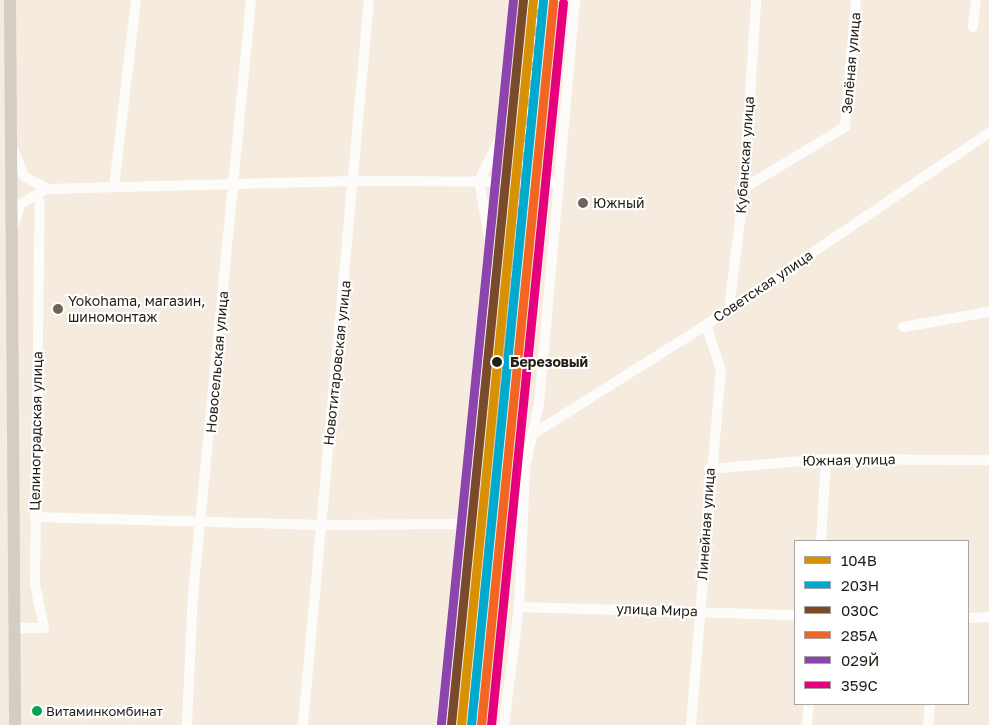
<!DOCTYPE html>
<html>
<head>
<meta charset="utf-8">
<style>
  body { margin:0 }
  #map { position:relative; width:989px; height:725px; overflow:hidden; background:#f5ebdf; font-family:"Golos Text",sans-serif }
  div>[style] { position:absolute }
  .minor>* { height:10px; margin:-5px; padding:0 5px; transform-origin:5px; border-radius:5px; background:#fefcfa }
  .major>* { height:12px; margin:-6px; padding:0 6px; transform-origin:6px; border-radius:6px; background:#d3cdc4 }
  .rail>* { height:5px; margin-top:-2.5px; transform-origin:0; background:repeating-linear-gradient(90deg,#fff 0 9px,#c1bfbc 0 18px); box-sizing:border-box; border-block:1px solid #c1bfbc }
  .rail-1>* { height:9px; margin:-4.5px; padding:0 4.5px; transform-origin:4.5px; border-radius:4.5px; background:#d79103 }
  .rail-2>* { height:9px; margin:-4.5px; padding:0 4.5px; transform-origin:4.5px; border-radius:4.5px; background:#00a9ce }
  .rail-3>* { height:9px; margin:-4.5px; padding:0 4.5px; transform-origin:4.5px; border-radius:4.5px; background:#7a4b2a }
  .rail-4>* { height:9px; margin:-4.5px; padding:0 4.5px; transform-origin:4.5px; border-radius:4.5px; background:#f26522 }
  .rail-5>* { height:9px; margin:-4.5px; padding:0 4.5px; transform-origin:4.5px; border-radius:4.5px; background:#8e44ad }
  .rail-6>* { height:9px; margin:-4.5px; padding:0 4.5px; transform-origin:4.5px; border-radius:4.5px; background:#e5007d }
  .dots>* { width:14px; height:14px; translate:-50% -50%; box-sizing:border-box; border:2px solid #fff; border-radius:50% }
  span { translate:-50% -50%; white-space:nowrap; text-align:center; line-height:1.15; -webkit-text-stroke:4px #fff; paint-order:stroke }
  .bus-label { font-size:13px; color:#231d15 }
  .left { translate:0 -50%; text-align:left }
  .street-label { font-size:14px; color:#231d15 }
  .poi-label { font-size:14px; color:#231d15 }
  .stop-label { font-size:14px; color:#231d15; font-weight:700 }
  .legend { position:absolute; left:794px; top:540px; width:175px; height:165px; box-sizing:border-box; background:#fff; border:1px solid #a7a5a1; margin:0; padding:6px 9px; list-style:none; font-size:15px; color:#231d15 }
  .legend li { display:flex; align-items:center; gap:10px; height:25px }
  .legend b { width:25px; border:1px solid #a7a5a1 }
</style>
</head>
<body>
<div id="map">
  <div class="minor">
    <i style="left:973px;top:27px;width:27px;rotate:-84deg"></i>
    <i style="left:15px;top:153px;width:25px;rotate:69deg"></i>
    <i style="left:24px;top:176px;width:26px;rotate:29deg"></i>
    <i style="left:114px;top:187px;width:188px;rotate:-83.3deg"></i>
    <i style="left:744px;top:188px;width:118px;rotate:-31.1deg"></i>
    <i style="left:845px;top:127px;width:127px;rotate:-85deg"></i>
    <i style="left:15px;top:222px;width:19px;rotate:-74deg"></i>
    <i style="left:20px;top:204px;width:31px;rotate:-29deg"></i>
    <i style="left:47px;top:189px;width:309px;rotate:-1.5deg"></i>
    <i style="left:356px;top:181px;width:202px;rotate:0.3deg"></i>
    <i style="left:729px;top:309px;width:122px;rotate:-82.9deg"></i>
    <i style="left:744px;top:188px;width:188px;rotate:-86.3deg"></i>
    <i style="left:903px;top:327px;width:87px;rotate:-9.9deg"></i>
    <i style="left:533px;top:434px;width:204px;rotate:-32.2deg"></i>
    <i style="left:706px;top:325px;width:342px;rotate:-34.2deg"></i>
    <i style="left:709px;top:469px;width:117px;rotate:-4.9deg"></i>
    <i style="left:826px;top:459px;width:163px;rotate:0.4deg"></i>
    <i style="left:35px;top:517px;width:286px;rotate:1.6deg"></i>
    <i style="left:321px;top:525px;width:143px;rotate:-0.4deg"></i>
    <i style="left:821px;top:541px;width:82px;rotate:-86.5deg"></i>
    <i style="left:519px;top:607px;width:276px;rotate:1.7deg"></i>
    <i style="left:968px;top:618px;width:21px;rotate:-3deg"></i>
    <i style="left:13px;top:628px;width:31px"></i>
    <i style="left:44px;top:628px;width:45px;rotate:-101.6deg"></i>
    <i style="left:35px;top:584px;width:382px;rotate:-89.3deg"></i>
    <i style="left:187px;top:725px;width:131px;rotate:-87.4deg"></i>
    <i style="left:193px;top:594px;width:597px;rotate:-84.42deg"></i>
    <i style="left:303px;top:725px;width:728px;rotate:-84.8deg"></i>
    <i style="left:446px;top:725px;width:245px;rotate:-83.9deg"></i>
    <i style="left:472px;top:481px;width:240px;rotate:-85.7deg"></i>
    <i style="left:490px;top:242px;width:62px;rotate:-100.2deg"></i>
    <i style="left:479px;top:181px;width:80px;rotate:-64.1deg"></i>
    <i style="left:514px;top:109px;width:110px;rotate:-83.7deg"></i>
    <i style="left:504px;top:725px;width:119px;rotate:-82.8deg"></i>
    <i style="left:519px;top:607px;width:139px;rotate:-87.5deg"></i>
    <i style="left:525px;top:468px;width:66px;rotate:-77.7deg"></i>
    <i style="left:539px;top:404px;width:406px;rotate:-84.9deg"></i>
    <i style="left:691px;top:725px;width:356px;rotate:-85.2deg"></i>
    <i style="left:721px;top:370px;width:47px;rotate:-108.4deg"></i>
    <i style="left:807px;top:725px;width:21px;rotate:-85deg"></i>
    <i style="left:928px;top:725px;width:21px;rotate:-85deg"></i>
  </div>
  <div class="major">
    <i style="left:10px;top:0;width:725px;rotate:89.6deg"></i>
  </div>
  <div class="rail">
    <i style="left:470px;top:725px;width:728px;rotate:-84.56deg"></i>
  </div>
  <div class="rail-1">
    <i style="left:461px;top:725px;width:729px;rotate:-84.33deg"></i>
  </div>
  <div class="rail-2">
    <i style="left:471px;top:725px;width:728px;rotate:-84.32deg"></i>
  </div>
  <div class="rail-3">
    <i style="left:451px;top:724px;width:728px;rotate:-84.32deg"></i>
  </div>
  <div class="rail-4">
    <i style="left:481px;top:725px;width:727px;rotate:-84.31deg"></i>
  </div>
  <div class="rail-5">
    <i style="left:441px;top:723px;width:727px;rotate:-84.31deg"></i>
  </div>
  <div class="rail-6">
    <i style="left:491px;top:725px;width:726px;rotate:-84.31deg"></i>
  </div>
  <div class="dots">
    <i style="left:583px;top:203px;background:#6c655c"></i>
    <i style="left:58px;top:309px;background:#6c655c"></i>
    <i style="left:497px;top:362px;background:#231d15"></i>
    <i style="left:37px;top:711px;background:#00a651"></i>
  </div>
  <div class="bus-label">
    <span class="left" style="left:46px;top:711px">Витаминкомбинат</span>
  </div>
  <div class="street-label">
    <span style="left:851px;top:63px;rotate:-85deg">Зелёная улица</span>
    <span style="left:745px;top:155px;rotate:-86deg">Кубанская улица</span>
    <span style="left:763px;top:286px;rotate:-34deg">Советская улица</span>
    <span style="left:217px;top:362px;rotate:-85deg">Новосельская улица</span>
    <span style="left:337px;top:363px;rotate:-84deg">Новотитаровская улица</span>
    <span style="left:36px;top:431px;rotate:-89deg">Целиноградская улица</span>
    <span style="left:849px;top:460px;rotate:-1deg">Южная улица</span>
    <span style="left:706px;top:524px;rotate:-86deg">Линейная улица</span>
    <span style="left:657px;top:610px;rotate:2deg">улица Мира</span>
  </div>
  <div class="poi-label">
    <span class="left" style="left:593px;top:203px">Южный</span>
    <span class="left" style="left:68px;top:309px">Yokohama, магазин,<br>шиномонтаж</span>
  </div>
  <div class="stop-label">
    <span class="left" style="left:510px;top:362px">Березовый</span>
  </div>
  <ul class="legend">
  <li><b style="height:6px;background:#d79103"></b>104В</li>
  <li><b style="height:6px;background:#00a9ce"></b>203Н</li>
  <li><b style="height:6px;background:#7a4b2a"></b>030C</li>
  <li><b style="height:6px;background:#f26522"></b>285А</li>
  <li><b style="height:6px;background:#8e44ad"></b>029Й</li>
  <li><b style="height:6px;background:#e5007d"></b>359С</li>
  </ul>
</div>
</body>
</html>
